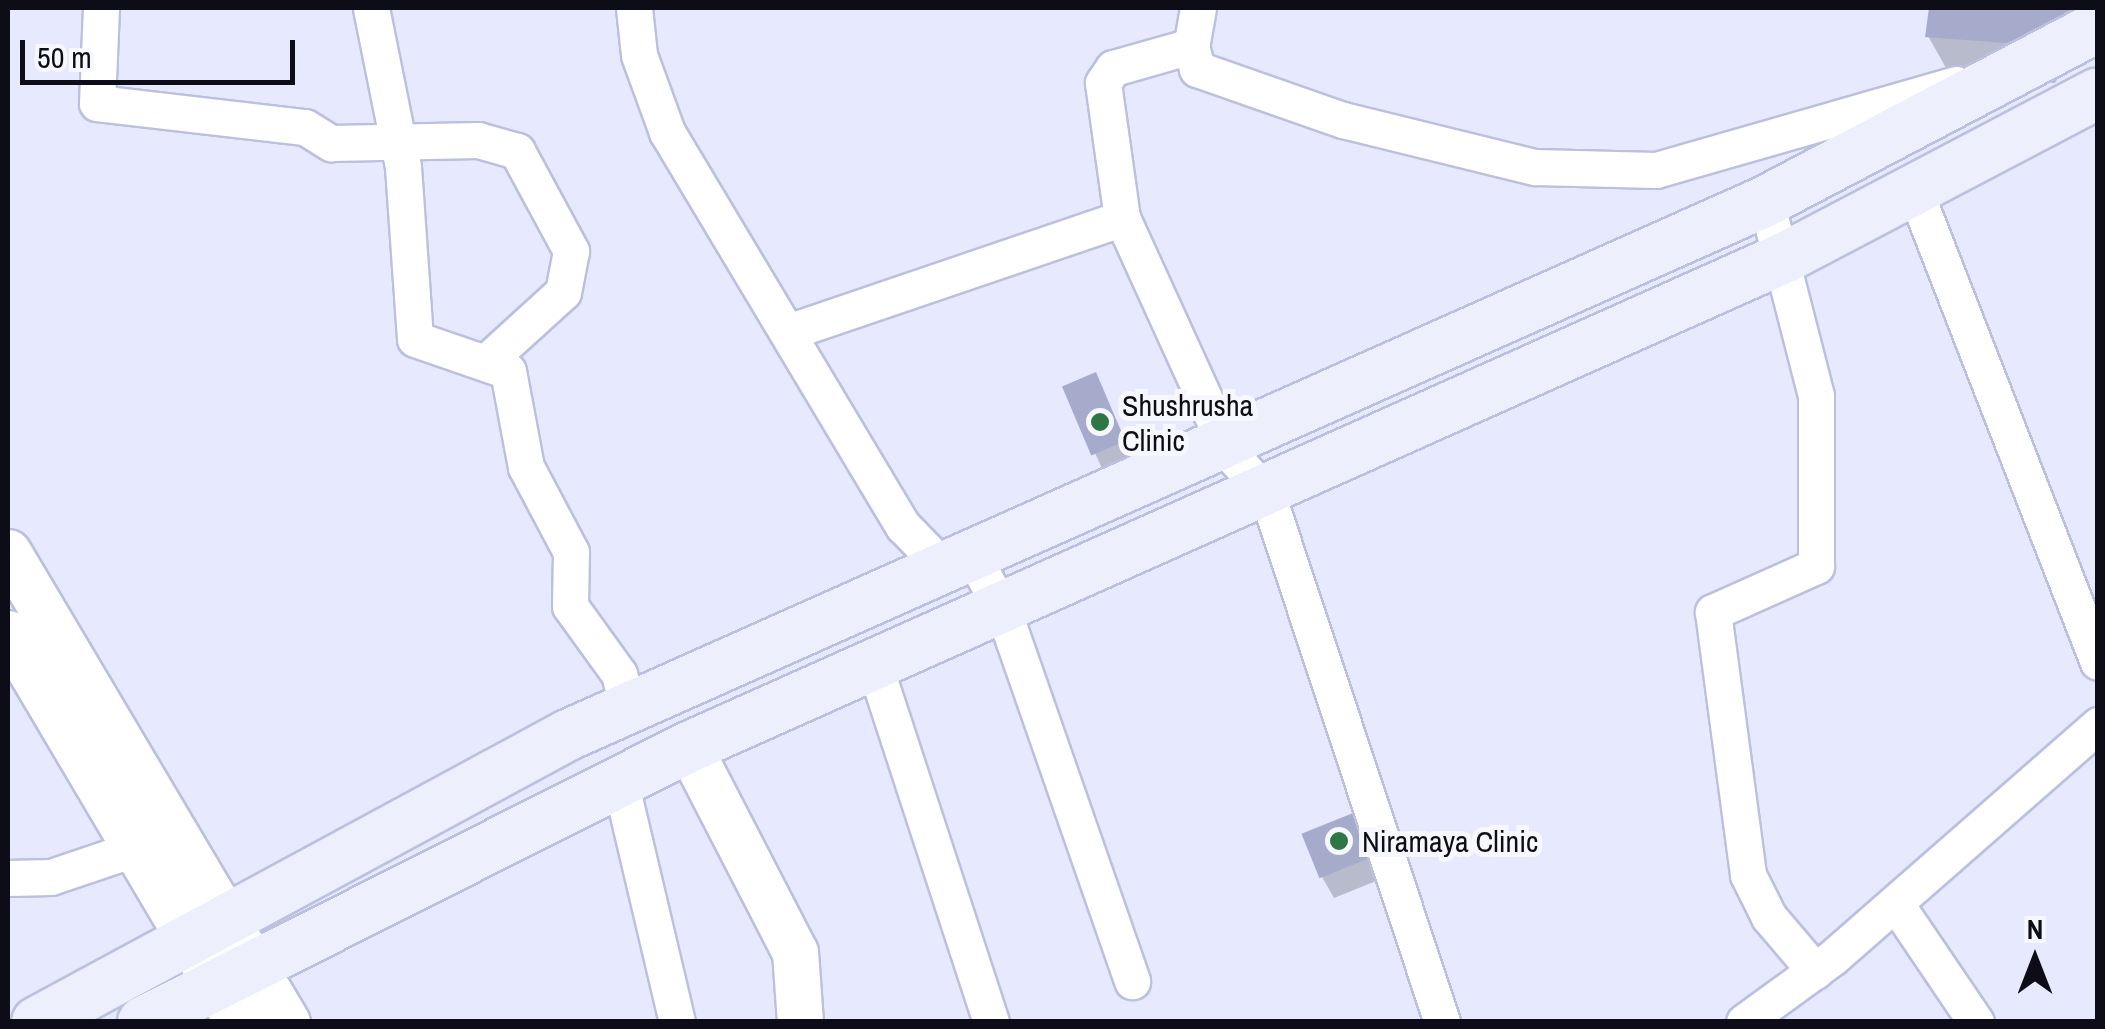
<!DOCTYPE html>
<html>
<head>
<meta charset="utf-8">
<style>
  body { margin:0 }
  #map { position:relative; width:2105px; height:1029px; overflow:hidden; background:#e7eafe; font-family:"Archivo Narrow",sans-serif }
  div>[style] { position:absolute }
  .shadow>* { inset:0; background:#0003; transform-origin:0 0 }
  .building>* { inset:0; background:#a7abcb; transform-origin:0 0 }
  .roads { filter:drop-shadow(2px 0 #bcc0e0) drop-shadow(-2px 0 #bcc0e0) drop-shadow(0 2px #bcc0e0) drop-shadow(0 -2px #bcc0e0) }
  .minor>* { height:35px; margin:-17.5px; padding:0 17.5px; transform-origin:17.5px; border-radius:17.5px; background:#fff }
  .tertiary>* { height:45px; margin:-22.5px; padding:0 22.5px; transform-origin:22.5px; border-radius:22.5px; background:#fff }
  .secondary>* { height:50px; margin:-25px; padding:0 25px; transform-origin:25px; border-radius:25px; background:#eeeffc }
  .dots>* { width:28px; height:28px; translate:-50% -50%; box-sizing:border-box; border:5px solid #f7f8ff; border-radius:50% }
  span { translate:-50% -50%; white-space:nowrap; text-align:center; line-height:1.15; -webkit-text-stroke:10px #f7f8ff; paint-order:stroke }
  .poi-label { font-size:30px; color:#0c0d17 }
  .left { translate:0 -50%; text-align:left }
  .frame { position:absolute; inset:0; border:10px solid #0c0d17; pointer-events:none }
  .north { position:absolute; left:1985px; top:909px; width:100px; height:100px; -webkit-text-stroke:8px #f7f8ff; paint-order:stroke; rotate:0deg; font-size:28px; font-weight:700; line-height:40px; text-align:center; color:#0c0d17 }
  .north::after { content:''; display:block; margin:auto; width:35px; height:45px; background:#0c0d17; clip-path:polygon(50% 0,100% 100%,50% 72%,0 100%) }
  .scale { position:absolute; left:20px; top:40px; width:275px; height:45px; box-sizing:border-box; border:5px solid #0c0d17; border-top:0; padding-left:12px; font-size:30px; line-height:35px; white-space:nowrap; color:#0c0d17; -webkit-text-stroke:8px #f7f8ff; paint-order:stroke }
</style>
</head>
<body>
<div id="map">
  <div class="shadow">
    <i style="clip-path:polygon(1931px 8px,2098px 8px,2055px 83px,1950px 75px,1928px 36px)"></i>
    <i style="left:1095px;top:375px;width:96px;height:33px;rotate:65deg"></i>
    <i style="clip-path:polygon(1357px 814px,1386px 877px,1334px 898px,1322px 877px)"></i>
  </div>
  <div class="building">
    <i style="clip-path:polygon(1929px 8px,2074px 8px,2039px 27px,2033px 45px,1925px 37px)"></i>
    <i style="left:1096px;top:372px;width:75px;height:37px;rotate:67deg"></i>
    <i style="left:1358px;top:811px;width:48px;height:61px;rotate:68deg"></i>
  </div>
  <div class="roads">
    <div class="minor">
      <i style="left:101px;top:8px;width:95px;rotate:92.4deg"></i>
      <i style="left:97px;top:103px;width:209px;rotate:6.6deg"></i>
      <i style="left:305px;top:127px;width:31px;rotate:32deg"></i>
      <i style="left:331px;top:143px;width:147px;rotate:-1.2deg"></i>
      <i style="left:478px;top:140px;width:41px;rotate:15.8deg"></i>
      <i style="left:517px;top:151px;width:114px;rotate:61.6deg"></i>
      <i style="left:571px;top:251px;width:42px;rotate:101deg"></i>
      <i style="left:563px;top:292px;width:105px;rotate:137.7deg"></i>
      <i style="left:371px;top:8px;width:162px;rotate:78.6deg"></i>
      <i style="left:403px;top:167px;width:172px;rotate:86deg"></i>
      <i style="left:415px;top:339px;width:98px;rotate:19deg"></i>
      <i style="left:508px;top:371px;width:98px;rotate:79.4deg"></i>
      <i style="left:526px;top:467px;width:96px;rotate:62.1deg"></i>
      <i style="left:571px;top:552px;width:54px;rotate:91.1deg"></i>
      <i style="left:570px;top:606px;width:84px;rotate:54.2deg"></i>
      <i style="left:619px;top:674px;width:39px;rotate:75deg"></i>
      <i style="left:634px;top:8px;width:47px;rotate:83.9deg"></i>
      <i style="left:639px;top:55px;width:82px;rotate:70deg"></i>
      <i style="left:667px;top:132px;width:459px;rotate:59.1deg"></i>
      <i style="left:903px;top:526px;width:54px;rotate:45.7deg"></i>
      <i style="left:1198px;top:8px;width:39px;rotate:100deg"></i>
      <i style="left:1191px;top:46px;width:24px;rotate:75deg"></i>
      <i style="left:1197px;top:69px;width:155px;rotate:19.3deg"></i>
      <i style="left:1343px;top:120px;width:198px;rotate:13.8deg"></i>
      <i style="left:1535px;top:167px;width:121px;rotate:1.4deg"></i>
      <i style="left:1656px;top:170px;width:312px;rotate:-16deg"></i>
      <i style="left:1191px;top:46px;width:81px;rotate:164.2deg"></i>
      <i style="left:1113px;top:68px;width:18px;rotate:124deg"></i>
      <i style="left:1103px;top:83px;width:136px;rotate:82deg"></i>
      <i style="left:1122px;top:218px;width:256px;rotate:65.5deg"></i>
      <i style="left:1228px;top:451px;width:58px;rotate:47.8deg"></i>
      <i style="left:1267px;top:494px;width:556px;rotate:71.66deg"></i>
      <i style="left:1916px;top:194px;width:502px;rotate:68.75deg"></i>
      <i style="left:1766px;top:201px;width:201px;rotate:75.6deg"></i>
      <i style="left:1816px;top:396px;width:170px;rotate:90deg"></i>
      <i style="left:1816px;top:566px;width:113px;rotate:155.9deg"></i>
      <i style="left:1713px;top:612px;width:265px;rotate:82.4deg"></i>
      <i style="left:1748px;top:875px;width:47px;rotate:63.4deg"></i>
      <i style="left:1769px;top:917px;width:71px;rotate:49.6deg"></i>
      <i style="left:791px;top:331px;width:350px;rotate:-18.8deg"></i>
      <i style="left:971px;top:553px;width:68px;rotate:61.2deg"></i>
      <i style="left:1004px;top:613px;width:390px;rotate:70.8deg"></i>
      <i style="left:875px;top:667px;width:373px;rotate:71.9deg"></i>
      <i style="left:620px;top:781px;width:248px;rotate:76.7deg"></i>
      <i style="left:8px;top:878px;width:43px;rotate:-1.3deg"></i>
      <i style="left:51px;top:877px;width:115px;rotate:-18.7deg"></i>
      <i style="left:1896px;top:904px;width:143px;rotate:55.9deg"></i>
      <i style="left:1744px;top:1022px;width:109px;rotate:-36deg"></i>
      <i style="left:1832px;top:958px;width:354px;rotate:-41.2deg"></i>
    </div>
    <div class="tertiary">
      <i style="left:8px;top:552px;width:547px;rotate:59.31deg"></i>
      <i style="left:8px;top:633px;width:452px;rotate:59.4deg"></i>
      <i style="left:689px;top:747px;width:231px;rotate:62.7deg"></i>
      <i style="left:795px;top:952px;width:70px;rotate:85.9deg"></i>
    </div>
    <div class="secondary">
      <i style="left:37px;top:1022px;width:604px;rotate:-28.39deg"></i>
      <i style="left:568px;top:735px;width:1312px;rotate:-24.02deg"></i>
      <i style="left:1766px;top:201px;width:375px;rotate:-27.7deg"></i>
      <i style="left:143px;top:1022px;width:611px;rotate:-26.73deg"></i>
      <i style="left:689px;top:747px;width:1201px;rotate:-24.07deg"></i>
      <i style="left:1786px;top:257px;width:352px;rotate:-27.7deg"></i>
    </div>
  </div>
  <div class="dots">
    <i style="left:1100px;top:422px;background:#2e7744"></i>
    <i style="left:1339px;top:841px;background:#2e7744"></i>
  </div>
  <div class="poi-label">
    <span class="left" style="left:1122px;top:422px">Shushrusha<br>Clinic</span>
    <span class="left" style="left:1362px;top:841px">Niramaya Clinic</span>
  </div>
  <div class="frame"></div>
  <div class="north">N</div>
  <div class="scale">50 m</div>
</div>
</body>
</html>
